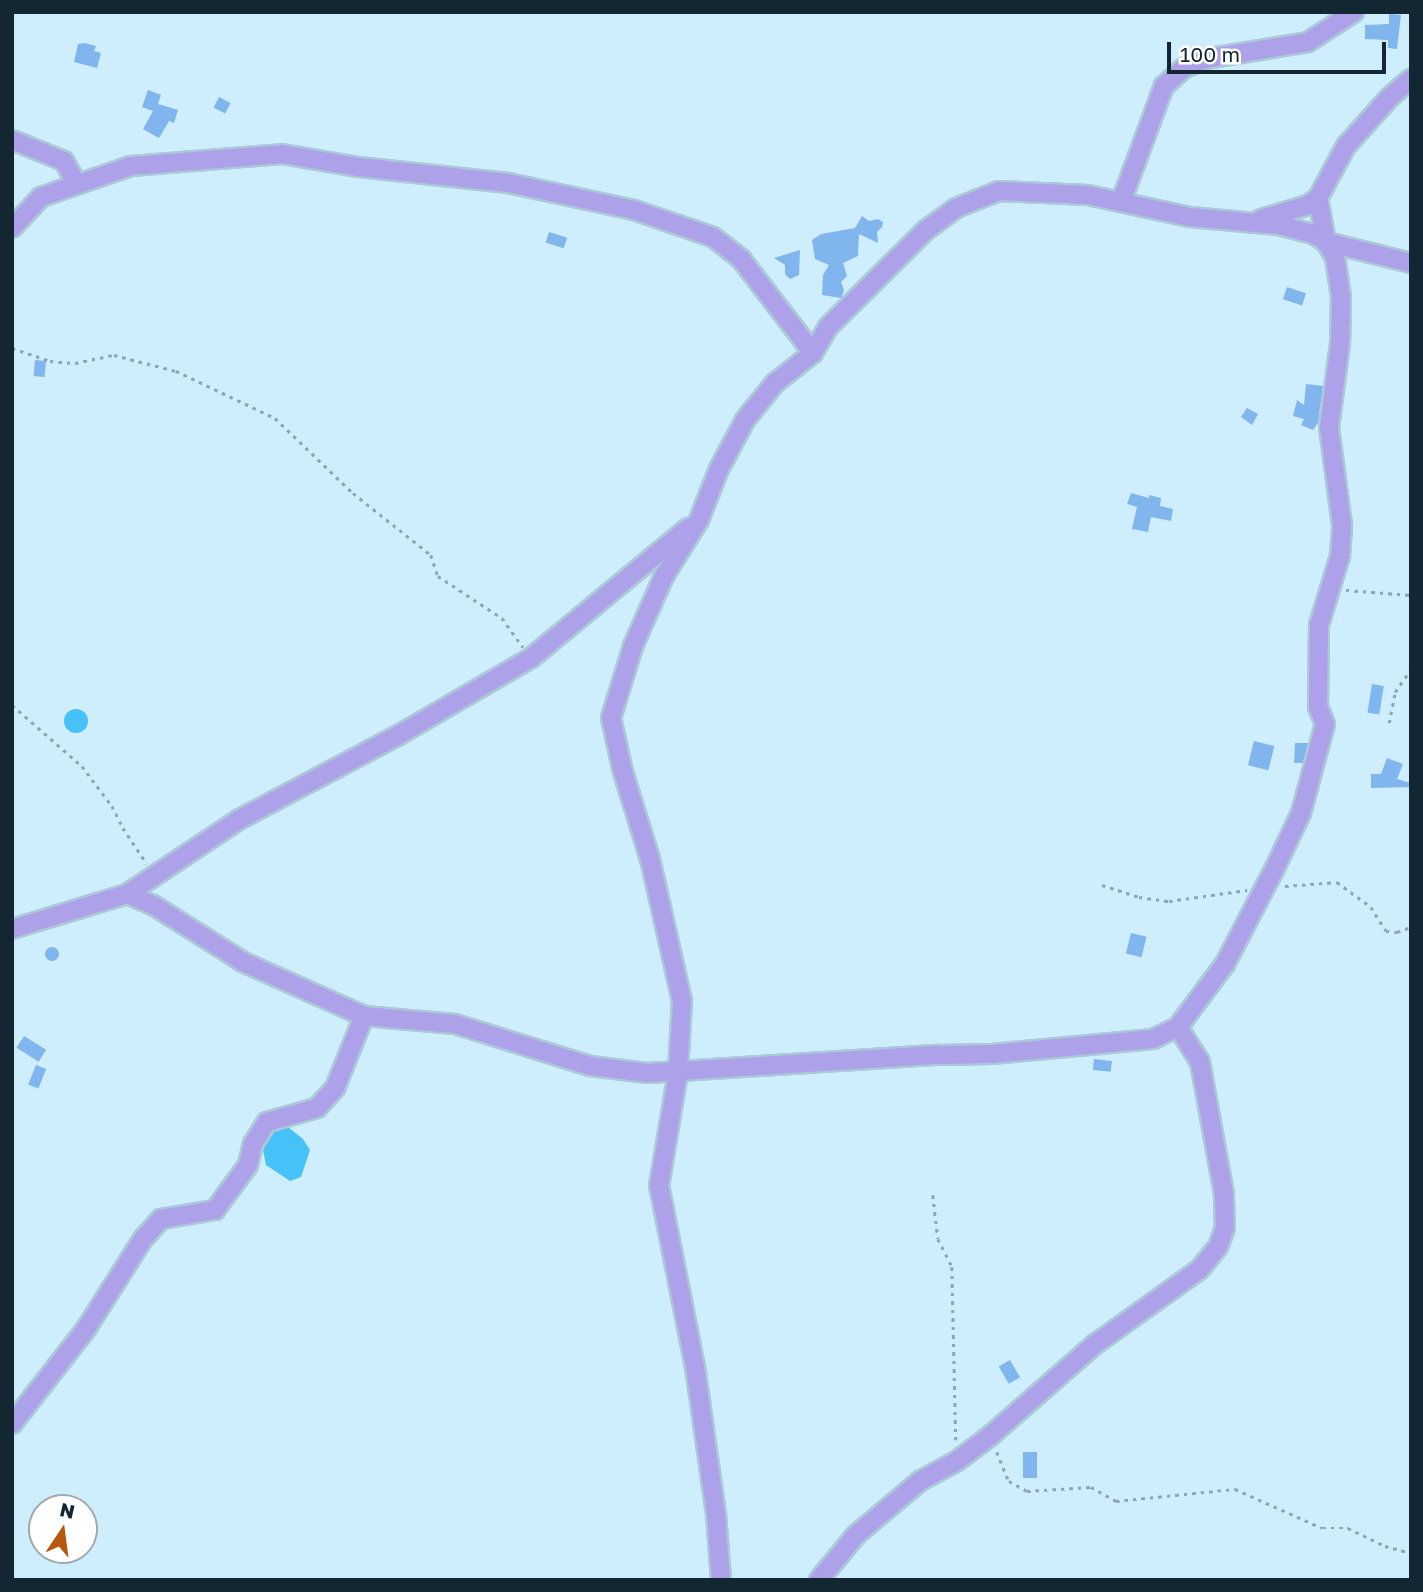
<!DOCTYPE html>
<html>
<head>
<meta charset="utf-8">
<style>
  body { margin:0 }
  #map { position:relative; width:1423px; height:1592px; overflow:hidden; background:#ceedfd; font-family:"Golos Text",sans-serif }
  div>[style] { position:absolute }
  .water>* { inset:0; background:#46c2f8 }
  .round { border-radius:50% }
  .building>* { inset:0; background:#80b5ee; transform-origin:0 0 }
  .path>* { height:2.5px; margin-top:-1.25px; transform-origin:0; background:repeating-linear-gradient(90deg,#8ba6b4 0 3.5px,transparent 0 8.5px) }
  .roads { filter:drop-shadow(2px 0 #acc9d8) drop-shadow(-2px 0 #acc9d8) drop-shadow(0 2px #acc9d8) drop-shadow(0 -2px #acc9d8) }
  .minor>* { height:18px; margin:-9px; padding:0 9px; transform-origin:9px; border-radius:9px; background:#ada2e9 }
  span { translate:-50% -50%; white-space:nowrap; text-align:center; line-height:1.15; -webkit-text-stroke:5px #fff; paint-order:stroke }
  .frame { position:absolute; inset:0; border:14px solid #122731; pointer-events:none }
  .north { position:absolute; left:28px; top:1494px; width:70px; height:70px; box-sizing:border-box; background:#fff; border:2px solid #a0a9ad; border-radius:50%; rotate:13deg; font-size:19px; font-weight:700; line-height:28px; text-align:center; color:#122731 }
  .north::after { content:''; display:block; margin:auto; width:24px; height:32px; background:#b6580c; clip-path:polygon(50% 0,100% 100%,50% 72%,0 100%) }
  .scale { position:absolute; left:1167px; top:42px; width:219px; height:32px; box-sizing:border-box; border:4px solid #122731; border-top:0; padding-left:9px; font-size:21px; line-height:24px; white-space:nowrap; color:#122731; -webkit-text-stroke:5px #fff; paint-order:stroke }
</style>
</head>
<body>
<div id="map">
  <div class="water">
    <i class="round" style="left:64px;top:709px;width:24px;height:24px"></i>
    <i style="clip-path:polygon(280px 1128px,289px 1128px,303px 1139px,310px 1150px,301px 1177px,290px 1181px,266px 1165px,263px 1150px,267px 1136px)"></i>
  </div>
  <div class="building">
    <i style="clip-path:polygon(1389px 14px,1401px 15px,1397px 49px,1388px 48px,1388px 40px,1365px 39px,1365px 25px,1389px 24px)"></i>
    <i style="clip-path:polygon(85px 43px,96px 46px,94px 51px,101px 53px,97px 68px,74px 62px,78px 44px)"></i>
    <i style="clip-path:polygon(148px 90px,161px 95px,158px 104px,178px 110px,174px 123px,169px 121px,159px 138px,143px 129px,153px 111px,142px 107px)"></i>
    <i style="left:219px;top:97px;width:13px;height:12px;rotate:27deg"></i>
    <i style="clip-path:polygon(862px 216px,869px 221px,878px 219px,883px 222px,882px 227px,877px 232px,878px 243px,859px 234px,858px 256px,843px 263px,847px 276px,841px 282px,844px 290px,841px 298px,822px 295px,823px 275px,829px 265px,815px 259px,812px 240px,821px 234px,855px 228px)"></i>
    <i style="left:549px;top:232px;width:19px;height:11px;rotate:18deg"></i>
    <i style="clip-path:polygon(800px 250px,799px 275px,790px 279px,785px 274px,785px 265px,774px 258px)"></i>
    <i style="left:1287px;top:287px;width:20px;height:13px;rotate:18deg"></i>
    <i style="left:35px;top:360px;width:11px;height:16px;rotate:5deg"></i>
    <i style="clip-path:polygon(1306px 384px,1323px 386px,1318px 423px,1313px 430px,1301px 425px,1304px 419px,1293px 416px,1297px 400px,1304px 405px)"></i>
    <i style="clip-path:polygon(1247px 408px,1258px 414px,1252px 425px,1241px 417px)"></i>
    <i style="clip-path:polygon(1131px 493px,1149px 498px,1149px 495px,1161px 498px,1160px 506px,1173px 509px,1171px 521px,1151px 517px,1148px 532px,1132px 529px,1137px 507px,1127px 504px)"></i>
    <i style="left:1372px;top:684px;width:12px;height:29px;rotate:9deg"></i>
    <i style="left:1254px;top:741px;width:21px;height:25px;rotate:14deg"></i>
    <i style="clip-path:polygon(1295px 743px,1308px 743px,1303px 763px,1294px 763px)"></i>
    <i style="clip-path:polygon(1387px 758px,1403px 764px,1397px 779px,1411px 783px,1411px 787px,1371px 788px,1371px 774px,1381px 774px)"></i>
    <i style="left:1131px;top:933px;width:16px;height:21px;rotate:14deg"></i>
    <i class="round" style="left:45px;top:947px;width:14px;height:14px"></i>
    <i style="left:24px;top:1036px;width:26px;height:14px;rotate:32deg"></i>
    <i style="left:1094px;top:1059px;width:18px;height:11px;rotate:6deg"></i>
    <i style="left:36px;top:1065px;width:11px;height:21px;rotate:22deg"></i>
    <i style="left:1010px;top:1360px;width:20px;height:13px;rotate:60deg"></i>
    <i style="left:1023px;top:1452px;width:14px;height:26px"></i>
  </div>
  <div class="path">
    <i style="left:12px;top:348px;width:40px;rotate:18.9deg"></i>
    <i style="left:50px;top:361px;width:25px;rotate:5deg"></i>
    <i style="left:75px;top:363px;width:40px;rotate:-12deg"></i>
    <i style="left:114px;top:355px;width:64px;rotate:14.5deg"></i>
    <i style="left:176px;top:371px;width:110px;rotate:25.4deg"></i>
    <i style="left:275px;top:418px;width:108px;rotate:43.9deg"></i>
    <i style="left:353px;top:493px;width:100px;rotate:38.5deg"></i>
    <i style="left:431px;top:555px;width:22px;rotate:72deg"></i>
    <i style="left:438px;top:576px;width:77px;rotate:33.3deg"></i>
    <i style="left:502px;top:618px;width:36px;rotate:54deg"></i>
    <i style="left:1346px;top:590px;width:65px;rotate:4.4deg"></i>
    <i style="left:12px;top:705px;width:93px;rotate:41.1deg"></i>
    <i style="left:82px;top:766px;width:50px;rotate:53.1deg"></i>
    <i style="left:112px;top:806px;width:25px;rotate:63deg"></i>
    <i style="left:123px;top:828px;width:43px;rotate:56.3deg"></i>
    <i style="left:1389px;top:723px;width:32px;rotate:-79deg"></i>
    <i style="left:1395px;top:692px;width:28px;rotate:-55deg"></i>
    <i style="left:1102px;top:885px;width:39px;rotate:18deg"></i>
    <i style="left:1139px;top:897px;width:30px;rotate:8deg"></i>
    <i style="left:1169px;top:901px;width:79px;rotate:-8deg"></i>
    <i style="left:1285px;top:886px;width:52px;rotate:-4.4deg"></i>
    <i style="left:1337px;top:882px;width:42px;rotate:36.3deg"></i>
    <i style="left:1371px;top:907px;width:28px;rotate:58deg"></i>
    <i style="left:1386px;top:931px;width:11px;rotate:5deg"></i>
    <i style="left:1397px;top:932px;width:15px;rotate:-20deg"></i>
    <i style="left:933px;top:1195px;width:44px;rotate:83.5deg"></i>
    <i style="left:938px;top:1239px;width:31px;rotate:63deg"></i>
    <i style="left:952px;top:1267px;width:173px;rotate:88.7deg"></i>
    <i style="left:997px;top:1452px;width:31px;rotate:68deg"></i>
    <i style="left:1009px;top:1481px;width:21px;rotate:29deg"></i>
    <i style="left:1027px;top:1491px;width:64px;rotate:-3.6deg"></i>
    <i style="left:1091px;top:1487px;width:29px;rotate:29deg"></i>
    <i style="left:1116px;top:1501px;width:120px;rotate:-5.8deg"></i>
    <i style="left:1235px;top:1489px;width:95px;rotate:24.1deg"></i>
    <i style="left:1322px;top:1528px;width:26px"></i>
    <i style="left:1348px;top:1528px;width:41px;rotate:25.9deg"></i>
    <i style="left:1385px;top:1546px;width:27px;rotate:15deg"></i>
  </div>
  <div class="roads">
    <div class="minor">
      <i style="left:12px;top:140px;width:56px;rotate:22deg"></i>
      <i style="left:64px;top:161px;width:25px;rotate:61deg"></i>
      <i style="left:1121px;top:202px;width:124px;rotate:-69.7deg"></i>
      <i style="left:1164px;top:86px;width:27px;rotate:-42deg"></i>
      <i style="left:1184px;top:68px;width:23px;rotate:-23deg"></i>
      <i style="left:1205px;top:59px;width:104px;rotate:-9.4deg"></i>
      <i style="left:1308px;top:42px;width:55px;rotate:-33.1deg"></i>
      <i style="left:1261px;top:219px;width:49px;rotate:-16.6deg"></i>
      <i style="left:1308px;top:205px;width:12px;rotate:-35deg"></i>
      <i style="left:1318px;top:198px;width:59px;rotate:-61.7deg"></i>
      <i style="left:1346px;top:146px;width:66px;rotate:-48.1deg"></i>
      <i style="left:1390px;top:97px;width:28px;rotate:-41deg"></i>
      <i style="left:12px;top:228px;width:42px;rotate:-46.9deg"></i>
      <i style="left:41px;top:197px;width:95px;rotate:-19deg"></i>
      <i style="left:131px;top:166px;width:151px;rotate:-4.5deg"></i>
      <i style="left:282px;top:154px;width:78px;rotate:9.6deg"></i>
      <i style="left:359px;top:167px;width:150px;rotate:6.1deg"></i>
      <i style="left:508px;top:183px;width:129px;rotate:12.1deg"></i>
      <i style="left:634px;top:210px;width:83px;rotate:18.9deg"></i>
      <i style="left:713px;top:237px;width:36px;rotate:38deg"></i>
      <i style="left:741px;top:259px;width:118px;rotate:52.5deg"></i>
      <i style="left:127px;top:894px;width:28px;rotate:23deg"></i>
      <i style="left:153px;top:905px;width:107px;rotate:32.3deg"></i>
      <i style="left:243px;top:962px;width:133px;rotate:24.1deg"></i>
      <i style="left:364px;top:1016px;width:91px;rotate:5deg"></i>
      <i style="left:455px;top:1024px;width:141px;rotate:17.3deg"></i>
      <i style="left:590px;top:1066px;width:58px;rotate:6.9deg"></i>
      <i style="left:648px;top:1073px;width:291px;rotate:-3.6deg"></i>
      <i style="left:938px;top:1055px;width:54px;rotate:-1.1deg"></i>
      <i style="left:992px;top:1054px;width:162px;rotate:-5.3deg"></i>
      <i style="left:1153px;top:1039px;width:28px;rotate:-26deg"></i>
      <i style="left:1178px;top:1027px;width:79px;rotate:-53.3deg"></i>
      <i style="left:1225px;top:964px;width:108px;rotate:-62.5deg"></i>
      <i style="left:1275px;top:868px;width:61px;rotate:-64.7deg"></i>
      <i style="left:1301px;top:813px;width:92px;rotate:-74.9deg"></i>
      <i style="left:1325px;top:724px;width:18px;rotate:-112deg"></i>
      <i style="left:1318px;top:707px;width:82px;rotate:-89.3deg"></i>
      <i style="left:1319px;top:625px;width:72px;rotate:-73.1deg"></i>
      <i style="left:1340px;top:556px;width:31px;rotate:-86deg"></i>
      <i style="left:1342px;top:525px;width:99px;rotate:-97.6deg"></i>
      <i style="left:1329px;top:427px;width:84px;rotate:-82.5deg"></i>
      <i style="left:1340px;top:344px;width:47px;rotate:-88.8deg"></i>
      <i style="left:1341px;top:297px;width:40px;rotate:-98.5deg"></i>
      <i style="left:1335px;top:257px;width:17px;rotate:-121deg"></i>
      <i style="left:1326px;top:242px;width:45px;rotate:-100.3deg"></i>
      <i style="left:12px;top:929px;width:120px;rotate:-16.9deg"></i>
      <i style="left:127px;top:894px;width:136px;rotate:-33.6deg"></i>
      <i style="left:240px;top:819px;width:178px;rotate:-27.9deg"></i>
      <i style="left:397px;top:736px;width:155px;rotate:-30.2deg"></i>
      <i style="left:531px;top:658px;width:204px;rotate:-39.6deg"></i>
      <i style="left:12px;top:1424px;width:120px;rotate:-52.1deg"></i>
      <i style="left:86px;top:1329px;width:107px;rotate:-57.7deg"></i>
      <i style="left:143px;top:1239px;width:27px;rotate:-48deg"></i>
      <i style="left:161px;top:1219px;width:55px;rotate:-9.5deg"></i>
      <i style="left:215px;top:1210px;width:56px;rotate:-53.7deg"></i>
      <i style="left:248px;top:1165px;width:22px;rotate:-77deg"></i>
      <i style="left:253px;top:1144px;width:26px;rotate:-58deg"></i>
      <i style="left:267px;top:1122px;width:52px;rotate:-15.6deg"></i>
      <i style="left:317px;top:1108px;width:27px;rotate:-48deg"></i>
      <i style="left:335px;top:1088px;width:78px;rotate:-68.1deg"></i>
      <i style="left:721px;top:1580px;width:66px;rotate:-94.3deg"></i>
      <i style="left:716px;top:1514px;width:148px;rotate:-98.1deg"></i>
      <i style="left:695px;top:1367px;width:185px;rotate:-101.2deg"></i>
      <i style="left:659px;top:1186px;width:116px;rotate:-80.5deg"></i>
      <i style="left:678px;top:1072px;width:71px;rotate:-86.8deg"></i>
      <i style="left:682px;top:1001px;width:146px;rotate:-102.7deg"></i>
      <i style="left:650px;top:859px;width:91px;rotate:-107.2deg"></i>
      <i style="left:623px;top:772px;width:55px;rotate:-102.5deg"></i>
      <i style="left:611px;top:718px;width:75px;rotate:-73deg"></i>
      <i style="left:633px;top:646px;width:77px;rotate:-66.1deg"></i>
      <i style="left:664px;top:576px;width:66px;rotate:-58deg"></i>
      <i style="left:699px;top:520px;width:55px;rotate:-68.6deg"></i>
      <i style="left:719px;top:469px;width:55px;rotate:-62deg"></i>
      <i style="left:745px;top:420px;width:48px;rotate:-51deg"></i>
      <i style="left:775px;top:383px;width:48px;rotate:-38.3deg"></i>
      <i style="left:813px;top:353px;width:30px;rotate:-60deg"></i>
      <i style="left:828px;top:327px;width:138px;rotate:-44.7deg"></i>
      <i style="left:926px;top:230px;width:37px;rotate:-36deg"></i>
      <i style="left:956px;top:208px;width:46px;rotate:-21.6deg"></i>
      <i style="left:999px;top:191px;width:89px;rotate:2.6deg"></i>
      <i style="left:1088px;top:195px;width:104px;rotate:12.2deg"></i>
      <i style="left:1190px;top:217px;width:88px;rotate:5.2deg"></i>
      <i style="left:1278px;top:225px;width:37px;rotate:14deg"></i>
      <i style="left:1314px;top:234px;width:14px;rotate:34deg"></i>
      <i style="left:1326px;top:242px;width:88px;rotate:13.9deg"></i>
      <i style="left:819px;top:1580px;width:58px;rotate:-50.6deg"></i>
      <i style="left:856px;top:1535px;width:84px;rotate:-40.2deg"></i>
      <i style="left:920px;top:1481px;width:42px;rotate:-28.4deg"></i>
      <i style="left:957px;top:1461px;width:41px;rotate:-37.1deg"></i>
      <i style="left:990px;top:1436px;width:138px;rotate:-41.2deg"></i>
      <i style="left:1094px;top:1345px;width:130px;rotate:-35.6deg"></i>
      <i style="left:1200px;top:1269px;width:28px;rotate:-51deg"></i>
      <i style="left:1218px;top:1247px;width:20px;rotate:-70deg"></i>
      <i style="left:1225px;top:1228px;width:34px;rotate:-92deg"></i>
      <i style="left:1224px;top:1194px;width:134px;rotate:-100.3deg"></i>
      <i style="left:1200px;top:1062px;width:41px;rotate:-122.2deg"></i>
    </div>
  </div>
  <div class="frame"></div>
  <div class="north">N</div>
  <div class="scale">100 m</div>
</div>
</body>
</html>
